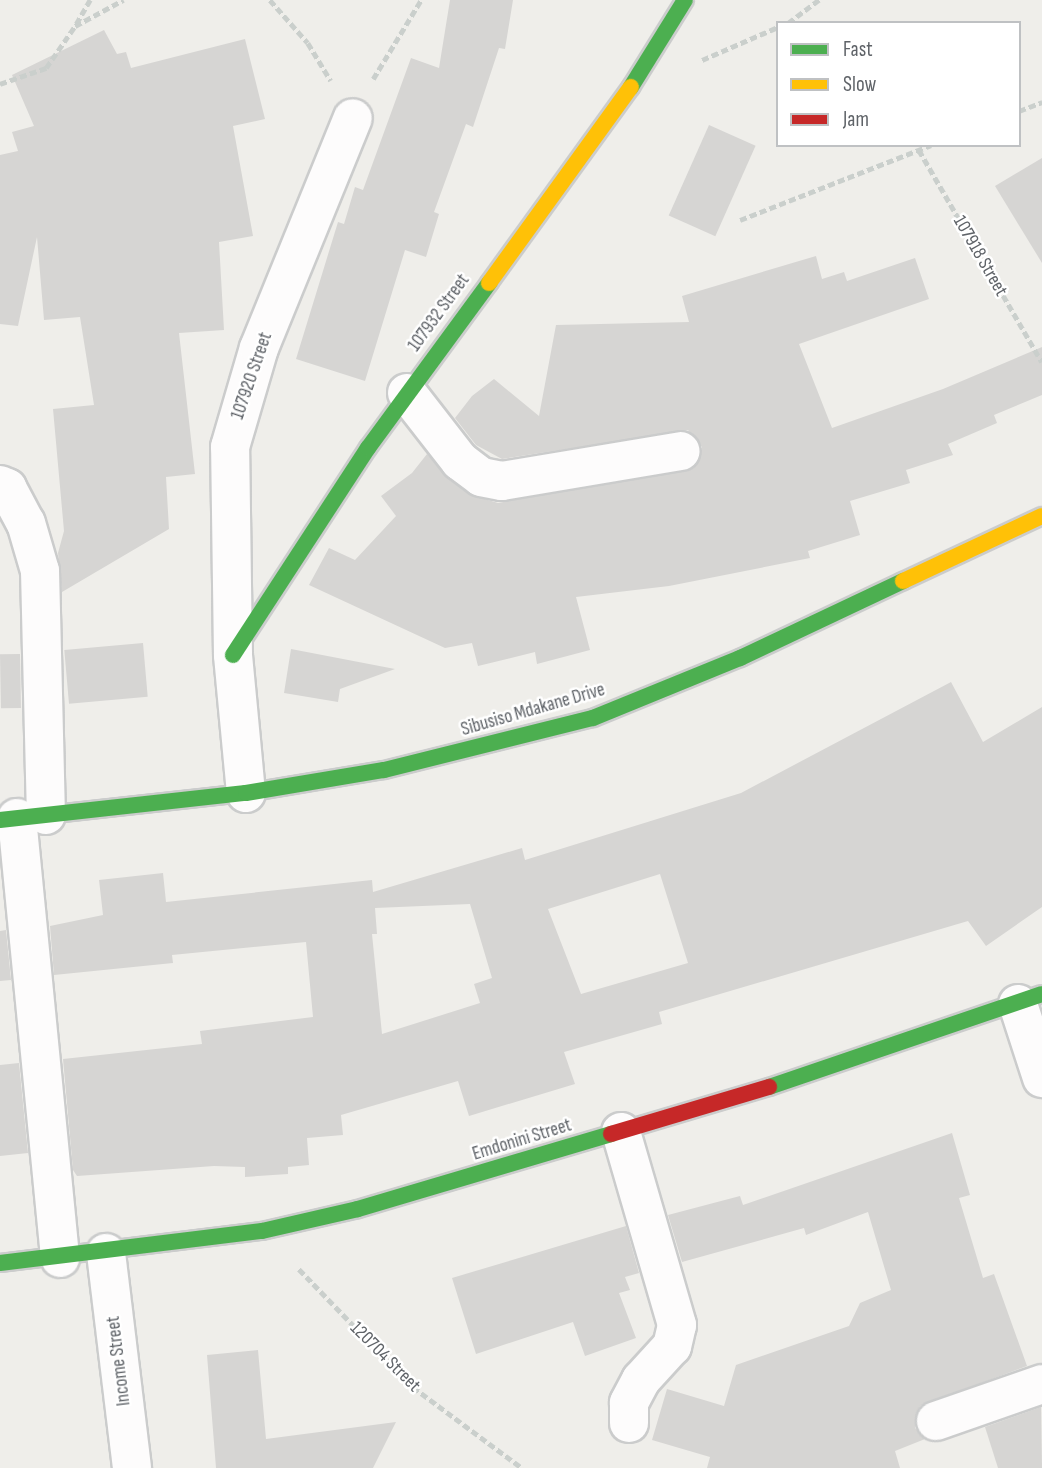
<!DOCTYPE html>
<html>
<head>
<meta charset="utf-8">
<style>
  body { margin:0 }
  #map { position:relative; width:1042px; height:1468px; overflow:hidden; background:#efeeea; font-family:"Sofia Sans Condensed",sans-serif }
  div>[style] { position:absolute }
  .building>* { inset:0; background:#d6d5d3; transform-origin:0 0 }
  .path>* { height:4.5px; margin-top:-2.25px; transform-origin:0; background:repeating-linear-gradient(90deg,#cacfcc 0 7px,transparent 0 10.5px) }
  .roads { filter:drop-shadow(2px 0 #cbcccc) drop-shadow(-2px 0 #cbcccc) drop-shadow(0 2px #cbcccc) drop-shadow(0 -2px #cbcccc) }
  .street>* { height:38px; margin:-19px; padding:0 19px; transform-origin:19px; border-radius:19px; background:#fdfcfc }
  .fast>* { height:16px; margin:-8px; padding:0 8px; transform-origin:8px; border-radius:8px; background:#4caf50 }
  .slow>* { height:16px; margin:-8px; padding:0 8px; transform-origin:8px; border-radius:8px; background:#ffc107 }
  .jam>* { height:16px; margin:-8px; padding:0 8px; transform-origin:8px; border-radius:8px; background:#c62828 }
  span { translate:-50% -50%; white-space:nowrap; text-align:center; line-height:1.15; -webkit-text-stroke:5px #fff; paint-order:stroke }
  .street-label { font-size:19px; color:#5f6368 }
  .legend { position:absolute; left:776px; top:21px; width:245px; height:126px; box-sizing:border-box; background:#fff; border:2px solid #bfc1c3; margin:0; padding:9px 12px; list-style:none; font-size:21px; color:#5f6368 }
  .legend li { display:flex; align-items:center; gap:14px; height:35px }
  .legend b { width:35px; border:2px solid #bfc1c3 }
</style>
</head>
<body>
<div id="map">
  <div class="building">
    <i style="clip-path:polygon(450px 0,513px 0,505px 49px,499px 48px,473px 127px,466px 124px,434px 212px,439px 214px,426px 257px,405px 250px,365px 381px,296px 359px,338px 222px,344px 224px,355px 187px,363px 190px,411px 58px,439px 68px)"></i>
    <i style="clip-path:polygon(104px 30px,117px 54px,126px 52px,131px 68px,245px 39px,265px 119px,233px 126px,253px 236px,219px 242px,224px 330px,179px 333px,195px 474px,166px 477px,169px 529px,62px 592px,58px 553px,64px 531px,53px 409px,94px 405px,80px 317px,44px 320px,37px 237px,18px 326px,0 324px,0 155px,18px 151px,12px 132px,34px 126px,12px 75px)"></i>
    <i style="left:709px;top:125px;width:51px;height:99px;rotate:24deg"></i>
    <i style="clip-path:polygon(1042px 158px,1042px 263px,995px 186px)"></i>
    <i style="clip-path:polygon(816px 256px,822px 279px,844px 272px,847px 281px,915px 258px,929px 299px,799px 344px,832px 428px,943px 389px,1042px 347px,1042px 395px,994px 415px,997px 423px,948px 444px,953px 455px,906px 470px,910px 483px,850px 501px,860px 535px,808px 551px,810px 558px,669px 586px,576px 597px,590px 650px,537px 664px,535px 652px,478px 666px,472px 643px,445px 648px,309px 585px,329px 548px,355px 560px,396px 516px,381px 496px,412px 473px,427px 454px,468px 494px,498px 503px,694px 468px,702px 447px,688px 430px,502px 459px,476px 445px,455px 418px,472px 396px,494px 379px,539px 416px,556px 325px,689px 322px,682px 296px)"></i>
    <i style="left:143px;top:643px;width:54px;height:79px;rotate:85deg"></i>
    <i style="clip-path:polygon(291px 649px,395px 669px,340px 689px,338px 702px,284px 693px)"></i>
    <i style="left:20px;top:654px;width:54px;height:20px;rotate:89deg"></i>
    <i style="clip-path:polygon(evenodd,951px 682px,983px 742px,1042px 707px,1042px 907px,986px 946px,968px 921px,659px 1012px,662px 1024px,564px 1052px,575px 1084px,469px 1116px,458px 1081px,341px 1115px,343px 1135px,307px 1138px,309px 1165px,288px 1167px,288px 1174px,245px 1177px,245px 1167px,214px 1166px,77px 1176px,73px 1170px,63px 1059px,202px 1044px,200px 1031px,313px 1017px,306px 942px,172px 955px,173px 963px,54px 975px,50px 926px,103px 915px,99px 880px,163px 873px,166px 902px,372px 880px,373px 892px,522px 848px,525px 860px,741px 793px,951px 682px,660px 874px,688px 963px,581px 994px,548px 909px,660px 874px,951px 682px,470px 904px,492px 978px,474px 984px,480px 1003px,382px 1034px,372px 934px,377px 934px,375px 908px,470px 904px)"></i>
    <i style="clip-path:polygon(6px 930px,11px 980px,0 981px,0 931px)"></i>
    <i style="clip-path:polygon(19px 1063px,28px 1153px,0 1156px,0 1065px)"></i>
    <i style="clip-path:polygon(952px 1133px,970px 1195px,959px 1198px,983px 1278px,994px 1274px,1027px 1366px,920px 1406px,915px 1428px,925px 1439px,895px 1451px,900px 1468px,707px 1468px,710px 1457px,652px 1440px,667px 1389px,724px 1406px,736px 1365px,849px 1326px,860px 1303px,891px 1290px,868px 1212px,806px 1235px,804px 1228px,682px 1262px,668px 1215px,740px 1196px,743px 1205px)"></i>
    <i style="clip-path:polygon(626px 1226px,639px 1273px,625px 1277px,630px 1290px,619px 1293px,636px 1338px,585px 1356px,573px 1322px,476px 1354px,452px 1278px)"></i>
    <i style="clip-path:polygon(258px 1350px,266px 1439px,396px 1422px,373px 1468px,216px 1468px,207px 1355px)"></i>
    <i style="clip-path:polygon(1041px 1407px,1042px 1468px,998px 1468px,985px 1427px)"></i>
  </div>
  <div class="path">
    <i style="left:270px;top:0;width:57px;rotate:48.5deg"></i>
    <i style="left:308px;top:43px;width:44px;rotate:58.8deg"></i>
    <i style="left:788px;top:23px;width:39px;rotate:-37deg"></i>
    <i style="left:76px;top:24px;width:28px;rotate:-60deg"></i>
    <i style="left:702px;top:60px;width:83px;rotate:-23.5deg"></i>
    <i style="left:373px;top:79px;width:92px;rotate:-58.7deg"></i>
    <i style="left:0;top:84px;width:49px;rotate:-19.2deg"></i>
    <i style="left:46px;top:68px;width:51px;rotate:-55.4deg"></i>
    <i style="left:75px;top:26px;width:55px;rotate:-28.4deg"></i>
    <i style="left:1019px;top:111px;width:25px;rotate:-21deg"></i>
    <i style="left:919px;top:150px;width:245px;rotate:59.9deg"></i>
    <i style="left:740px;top:220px;width:205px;rotate:-21.4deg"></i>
    <i style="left:299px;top:1269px;width:164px;rotate:46deg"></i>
    <i style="left:413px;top:1387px;width:136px;rotate:36.6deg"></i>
  </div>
  <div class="roads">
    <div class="street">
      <i style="left:407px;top:393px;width:86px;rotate:52.1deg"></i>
      <i style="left:460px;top:461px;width:26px;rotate:37deg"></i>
      <i style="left:481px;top:477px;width:21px;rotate:11deg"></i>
      <i style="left:502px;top:481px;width:181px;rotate:-9.5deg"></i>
      <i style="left:0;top:485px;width:8px;rotate:23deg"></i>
      <i style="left:7px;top:488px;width:40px;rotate:62deg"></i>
      <i style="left:26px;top:523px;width:50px;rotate:73.7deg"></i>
      <i style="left:40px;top:571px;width:244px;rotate:88.6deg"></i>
      <i style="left:246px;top:793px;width:139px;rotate:-95.4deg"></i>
      <i style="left:233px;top:655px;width:208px;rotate:-90.8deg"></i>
      <i style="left:230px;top:447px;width:103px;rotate:-73.7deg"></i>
      <i style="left:259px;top:348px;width:248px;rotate:-67.8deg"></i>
      <i style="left:17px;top:818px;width:442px;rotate:84.4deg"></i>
      <i style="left:1018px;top:1004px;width:78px;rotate:72deg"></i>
      <i style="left:621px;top:1132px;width:201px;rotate:73.8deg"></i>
      <i style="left:677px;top:1325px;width:22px;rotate:103deg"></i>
      <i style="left:672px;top:1346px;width:46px;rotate:132.4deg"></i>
      <i style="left:641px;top:1380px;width:26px;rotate:118deg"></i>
      <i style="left:629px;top:1403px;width:20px;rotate:90deg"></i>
      <i style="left:106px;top:1253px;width:217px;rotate:83.1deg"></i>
      <i style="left:936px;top:1421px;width:112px;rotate:-19.2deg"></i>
    </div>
    <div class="fast">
      <i style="left:631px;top:87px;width:102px;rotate:-58.2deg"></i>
      <i style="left:233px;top:655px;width:247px;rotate:-56.9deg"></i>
      <i style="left:368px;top:448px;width:205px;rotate:-53.7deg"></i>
      <i style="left:0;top:820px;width:247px;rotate:-6.3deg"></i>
      <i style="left:246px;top:793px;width:140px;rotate:-9.5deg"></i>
      <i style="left:384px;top:770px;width:215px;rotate:-14deg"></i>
      <i style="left:593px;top:718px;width:159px;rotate:-22.2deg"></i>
      <i style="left:740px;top:658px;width:180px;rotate:-25.3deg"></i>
      <i style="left:769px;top:1087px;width:288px;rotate:-18.8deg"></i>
      <i style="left:0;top:1263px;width:264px;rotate:-7deg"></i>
      <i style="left:262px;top:1231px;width:98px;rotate:-12.9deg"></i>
      <i style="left:358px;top:1209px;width:264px;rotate:-16.5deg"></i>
    </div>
    <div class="slow">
      <i style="left:489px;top:283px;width:242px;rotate:-54.1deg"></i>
      <i style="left:903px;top:581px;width:153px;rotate:-25.1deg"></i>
    </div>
    <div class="jam">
      <i style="left:611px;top:1134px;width:165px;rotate:-16.6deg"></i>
    </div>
  </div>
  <div class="street-label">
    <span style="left:980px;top:256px;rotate:60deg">107918 Street</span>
    <span style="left:439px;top:313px;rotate:-54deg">107932 Street</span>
    <span style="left:252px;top:376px;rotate:-71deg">107920 Street</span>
    <span style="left:533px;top:710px;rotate:-16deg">Sibusiso Mdakane Drive</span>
    <span style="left:522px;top:1140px;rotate:-17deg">Emdonini Street</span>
    <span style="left:385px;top:1357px;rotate:45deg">120704 Street</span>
    <span style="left:119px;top:1361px;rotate:-97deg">Income Street</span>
  </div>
  <ul class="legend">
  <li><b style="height:9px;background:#4caf50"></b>Fast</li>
  <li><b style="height:9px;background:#ffc107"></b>Slow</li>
  <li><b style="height:9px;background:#c62828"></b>Jam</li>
  </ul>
</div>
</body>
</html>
